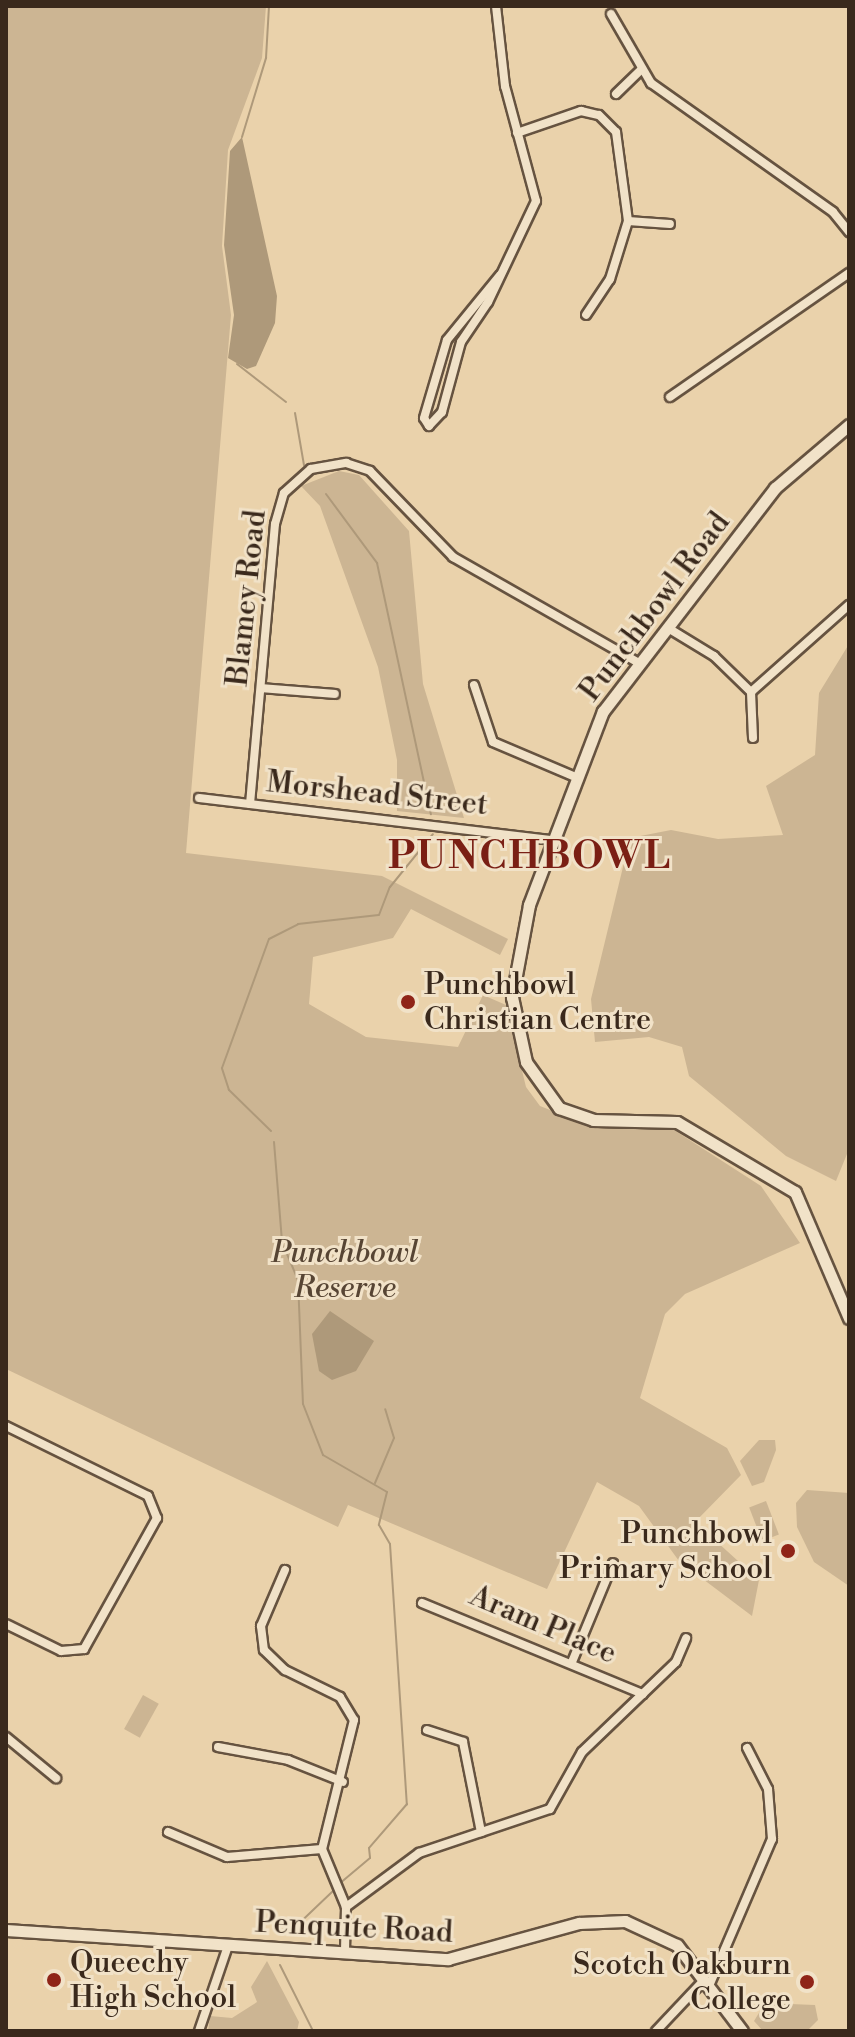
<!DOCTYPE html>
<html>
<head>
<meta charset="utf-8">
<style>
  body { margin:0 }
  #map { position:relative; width:855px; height:2037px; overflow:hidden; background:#ead2ab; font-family:"Libre Bodoni",serif }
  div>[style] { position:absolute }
  .green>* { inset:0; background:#ccb593; transform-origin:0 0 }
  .water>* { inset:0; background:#ae997a }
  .stream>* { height:2px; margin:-1px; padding:0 1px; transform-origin:1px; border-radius:1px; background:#ae997a }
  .roads { filter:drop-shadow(2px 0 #665340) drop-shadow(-2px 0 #665340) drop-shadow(0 2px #665340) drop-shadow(0 -2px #665340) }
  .street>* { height:8px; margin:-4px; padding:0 4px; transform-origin:4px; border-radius:4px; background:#f1e2c8 }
  .secondary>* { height:11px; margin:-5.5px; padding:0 5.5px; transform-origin:5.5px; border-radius:5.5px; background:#f1e2c8 }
  .dots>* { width:22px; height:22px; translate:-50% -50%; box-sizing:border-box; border:4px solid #f1e2c8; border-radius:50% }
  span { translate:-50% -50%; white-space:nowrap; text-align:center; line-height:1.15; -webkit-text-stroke:6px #f1e2c8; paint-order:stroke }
  .street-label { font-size:30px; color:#3a291c }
  .poi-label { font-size:30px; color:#3a291c }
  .left { translate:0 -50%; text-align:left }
  .right { translate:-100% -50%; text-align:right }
  .park-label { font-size:30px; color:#574534; font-style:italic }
  .district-label { font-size:38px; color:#7a1f14; font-weight:700; letter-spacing:2px }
  .frame { position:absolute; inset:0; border:8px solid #3a291c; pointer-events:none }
</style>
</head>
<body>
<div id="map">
  <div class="green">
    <i style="clip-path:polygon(6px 6px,266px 6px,262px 58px,228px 150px,222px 246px,231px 315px,186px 853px,382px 876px,508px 939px,500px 955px,411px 909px,393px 938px,313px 957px,309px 1004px,366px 1037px,458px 1047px,483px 995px,506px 1005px,526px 1087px,540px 1106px,598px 1129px,660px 1121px,761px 1186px,800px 1243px,685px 1294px,665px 1314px,640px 1398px,727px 1448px,741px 1475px,695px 1522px,759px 1580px,752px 1616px,679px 1561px,639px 1506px,597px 1482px,547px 1589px,348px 1505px,338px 1527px,6px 1369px)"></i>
    <i style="clip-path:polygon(339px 471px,359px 475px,409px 531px,423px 684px,464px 818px,397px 811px,397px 760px,378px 667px,320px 506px,301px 486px)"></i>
    <i style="clip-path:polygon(849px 644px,849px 1149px,836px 1181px,786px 1156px,689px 1076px,682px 1047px,649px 1037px,595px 1042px,591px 999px,630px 838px,671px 830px,718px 839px,783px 835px,766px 786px,815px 755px,819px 693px)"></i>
    <i style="clip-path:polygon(759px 1440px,775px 1440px,776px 1450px,764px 1482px,752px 1486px,740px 1461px)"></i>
    <i style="clip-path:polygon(807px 1490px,849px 1493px,849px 1586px,814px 1562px,797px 1527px,796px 1503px)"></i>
    <i style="left:766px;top:1501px;width:36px;height:18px;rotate:69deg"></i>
    <i style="left:143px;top:1695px;width:18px;height:39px;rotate:29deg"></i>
    <i style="clip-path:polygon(267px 1961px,299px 2022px,297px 2031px,208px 2031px,210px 2016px,232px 2018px,257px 2002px,251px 1987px)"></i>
    <i style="clip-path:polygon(765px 2003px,815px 2005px,818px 2020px,807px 2031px,763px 2031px,754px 2021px)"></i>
  </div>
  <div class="water">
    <i style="clip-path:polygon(242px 137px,277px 296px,275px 323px,256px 366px,247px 369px,228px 358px,234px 315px,224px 245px,230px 151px)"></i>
    <i style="clip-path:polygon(330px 1311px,374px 1341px,356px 1371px,332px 1380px,319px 1371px,312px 1334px)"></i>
  </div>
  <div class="stream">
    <i style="left:242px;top:137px;width:83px;rotate:-73.1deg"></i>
    <i style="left:266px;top:58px;width:52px;rotate:-86.7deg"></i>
    <i style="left:237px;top:364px;width:62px;rotate:37.8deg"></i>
    <i style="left:295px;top:413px;width:53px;rotate:80.2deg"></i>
    <i style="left:326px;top:494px;width:86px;rotate:53.5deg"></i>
    <i style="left:377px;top:563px;width:257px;rotate:77.9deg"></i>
    <i style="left:271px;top:1131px;width:59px;rotate:-135.7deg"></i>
    <i style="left:229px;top:1090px;width:23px;rotate:-108deg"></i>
    <i style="left:222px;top:1068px;width:137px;rotate:-70deg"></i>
    <i style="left:269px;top:939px;width:33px;rotate:-27deg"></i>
    <i style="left:298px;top:924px;width:81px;rotate:-6.3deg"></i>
    <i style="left:379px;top:915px;width:30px;rotate:-69deg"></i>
    <i style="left:390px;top:887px;width:68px;rotate:-50.9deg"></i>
    <i style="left:274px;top:1142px;width:100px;rotate:85.4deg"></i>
    <i style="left:282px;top:1242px;width:41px;rotate:67.2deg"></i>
    <i style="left:298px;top:1280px;width:124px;rotate:87.7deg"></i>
    <i style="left:303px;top:1404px;width:55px;rotate:68.6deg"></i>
    <i style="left:323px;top:1455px;width:74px;rotate:30deg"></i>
    <i style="left:387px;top:1492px;width:34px;rotate:104deg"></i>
    <i style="left:379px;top:1525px;width:22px;rotate:60deg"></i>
    <i style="left:390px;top:1544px;width:261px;rotate:86.3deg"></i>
    <i style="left:407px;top:1804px;width:58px;rotate:130.8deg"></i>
    <i style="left:369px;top:1848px;width:10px;rotate:84deg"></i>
    <i style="left:370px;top:1858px;width:40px;rotate:140deg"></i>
    <i style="left:375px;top:1483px;width:49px;rotate:-67.1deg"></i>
    <i style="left:394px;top:1438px;width:30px;rotate:-107deg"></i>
    <i style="left:290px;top:1932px;width:62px;rotate:-43.7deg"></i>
    <i style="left:280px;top:1965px;width:74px;rotate:63.4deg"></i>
  </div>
  <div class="roads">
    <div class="street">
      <i style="left:496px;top:6px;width:81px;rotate:83.6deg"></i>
      <i style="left:505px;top:86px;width:119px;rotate:74.9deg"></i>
      <i style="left:536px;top:201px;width:112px;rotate:115.4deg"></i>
      <i style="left:488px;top:302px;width:48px;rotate:124deg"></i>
      <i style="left:461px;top:342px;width:73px;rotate:105.2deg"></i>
      <i style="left:442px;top:412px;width:19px;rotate:133deg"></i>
      <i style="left:429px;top:426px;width:9px;rotate:-122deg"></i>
      <i style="left:424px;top:418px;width:81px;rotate:-73.6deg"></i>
      <i style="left:447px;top:340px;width:84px;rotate:-50.8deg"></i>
      <i style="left:611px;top:14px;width:80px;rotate:59.9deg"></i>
      <i style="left:651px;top:83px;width:223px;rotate:35.3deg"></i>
      <i style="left:833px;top:212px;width:26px;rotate:51deg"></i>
      <i style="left:616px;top:94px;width:36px;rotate:-44deg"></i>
      <i style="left:517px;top:133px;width:68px;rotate:-19deg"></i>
      <i style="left:581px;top:111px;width:18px;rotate:13deg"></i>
      <i style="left:599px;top:115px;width:24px;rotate:45deg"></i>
      <i style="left:616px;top:132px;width:90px;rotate:82.3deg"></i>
      <i style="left:628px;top:221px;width:61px;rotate:107.2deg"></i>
      <i style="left:610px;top:279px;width:43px;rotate:123.7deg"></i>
      <i style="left:628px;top:221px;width:42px;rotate:4.1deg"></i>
      <i style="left:670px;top:397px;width:218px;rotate:-34.7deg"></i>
      <i style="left:668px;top:628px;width:54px;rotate:31.3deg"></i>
      <i style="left:714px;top:656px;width:52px;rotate:44.2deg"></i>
      <i style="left:751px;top:692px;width:46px;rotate:87.5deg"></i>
      <i style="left:474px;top:685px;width:60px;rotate:71.6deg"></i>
      <i style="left:493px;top:742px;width:87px;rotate:23deg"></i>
      <i style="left:261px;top:688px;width:74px;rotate:4.6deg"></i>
      <i style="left:751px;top:692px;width:131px;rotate:-41.6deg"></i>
      <i style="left:199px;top:798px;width:354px;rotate:6.8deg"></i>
      <i style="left:250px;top:804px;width:281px;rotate:-84.9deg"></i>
      <i style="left:275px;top:524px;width:32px;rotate:-74deg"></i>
      <i style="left:284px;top:493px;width:36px;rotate:-42deg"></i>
      <i style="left:311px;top:469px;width:36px;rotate:-10deg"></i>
      <i style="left:346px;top:463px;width:25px;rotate:18deg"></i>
      <i style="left:370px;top:471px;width:120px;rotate:46deg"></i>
      <i style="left:453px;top:557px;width:214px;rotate:29.7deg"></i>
      <i style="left:6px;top:1426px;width:158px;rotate:26.2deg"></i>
      <i style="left:148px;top:1496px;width:24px;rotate:68deg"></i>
      <i style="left:157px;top:1518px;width:150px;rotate:119.1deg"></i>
      <i style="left:84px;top:1649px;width:23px;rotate:175deg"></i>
      <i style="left:61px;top:1651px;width:61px;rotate:-153.9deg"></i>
      <i style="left:285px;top:1570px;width:61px;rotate:113.2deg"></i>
      <i style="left:261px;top:1626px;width:24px;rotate:83deg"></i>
      <i style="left:264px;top:1650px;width:29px;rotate:44deg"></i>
      <i style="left:285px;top:1670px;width:61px;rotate:26.1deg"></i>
      <i style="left:340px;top:1697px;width:27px;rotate:59deg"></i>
      <i style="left:354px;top:1720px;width:133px;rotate:103.9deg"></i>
      <i style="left:322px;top:1849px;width:63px;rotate:67.5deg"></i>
      <i style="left:346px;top:1907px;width:45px;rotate:91.3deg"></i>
      <i style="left:422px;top:1603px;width:239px;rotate:22.4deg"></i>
      <i style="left:572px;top:1662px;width:107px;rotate:-67.5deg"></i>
      <i style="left:427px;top:1730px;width:38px;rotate:18deg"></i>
      <i style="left:463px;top:1742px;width:92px;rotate:78.7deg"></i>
      <i style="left:6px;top:1737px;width:65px;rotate:39.4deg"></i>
      <i style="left:218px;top:1747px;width:71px;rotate:10.5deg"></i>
      <i style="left:288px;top:1760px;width:59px;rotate:21.8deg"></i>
      <i style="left:168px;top:1832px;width:64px;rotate:23deg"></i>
      <i style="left:227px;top:1857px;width:95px;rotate:-4.8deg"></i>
      <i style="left:346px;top:1907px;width:91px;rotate:-36.5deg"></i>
      <i style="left:419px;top:1853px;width:138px;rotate:-18.6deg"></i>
      <i style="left:550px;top:1809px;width:65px;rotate:-60.7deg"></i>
      <i style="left:582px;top:1752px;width:130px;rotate:-43.8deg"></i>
      <i style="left:676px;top:1662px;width:26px;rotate:-67deg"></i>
      <i style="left:709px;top:1986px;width:160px;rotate:-66.8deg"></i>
      <i style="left:772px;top:1839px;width:50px;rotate:-94.6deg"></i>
      <i style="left:768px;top:1789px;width:46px;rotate:-117.1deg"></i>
      <i style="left:199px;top:2031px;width:90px;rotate:-71.2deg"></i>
      <i style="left:656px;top:2031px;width:70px;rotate:-46.7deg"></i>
    </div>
    <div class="secondary">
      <i style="left:849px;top:425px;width:97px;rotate:139.6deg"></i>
      <i style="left:775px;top:488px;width:282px;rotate:127.6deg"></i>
      <i style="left:603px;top:711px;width:208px;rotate:110.9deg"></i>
      <i style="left:529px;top:905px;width:94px;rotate:100.5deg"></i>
      <i style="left:512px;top:997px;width:66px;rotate:77.8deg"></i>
      <i style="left:526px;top:1062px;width:57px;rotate:54.3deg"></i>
      <i style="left:559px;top:1108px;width:36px;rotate:19deg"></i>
      <i style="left:593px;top:1120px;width:84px;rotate:1.4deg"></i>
      <i style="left:677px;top:1122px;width:137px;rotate:30.7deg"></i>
      <i style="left:795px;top:1192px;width:137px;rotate:66.8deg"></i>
      <i style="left:6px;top:1930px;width:443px;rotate:3.8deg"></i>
      <i style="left:448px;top:1959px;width:136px;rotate:-15.4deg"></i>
      <i style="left:579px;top:1923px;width:46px;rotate:-2.5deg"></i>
      <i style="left:625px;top:1921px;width:57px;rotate:24.8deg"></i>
      <i style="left:677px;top:1945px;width:108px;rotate:52.9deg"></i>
    </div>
  </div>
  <div class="dots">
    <i style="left:408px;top:1002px;background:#8f2418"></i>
    <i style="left:788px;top:1551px;background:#8f2418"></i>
    <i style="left:54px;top:1980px;background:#8f2418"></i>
    <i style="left:807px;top:1982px;background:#8f2418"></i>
  </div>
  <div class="street-label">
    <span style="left:247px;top:598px;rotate:-84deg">Blamey Road</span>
    <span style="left:655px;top:607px;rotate:-53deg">Punchbowl Road</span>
    <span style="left:377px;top:794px;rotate:6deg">Morshead Street</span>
    <span style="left:543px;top:1625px;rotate:23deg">Aram Place</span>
    <span style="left:354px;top:1928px;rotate:3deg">Penquite Road</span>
  </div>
  <div class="poi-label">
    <span class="left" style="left:424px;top:1002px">Punchbowl<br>Christian Centre</span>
    <span class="right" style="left:772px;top:1551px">Punchbowl<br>Primary School</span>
    <span class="left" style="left:70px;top:1980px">Queechy<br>High School</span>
    <span class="right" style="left:791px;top:1982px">Scotch Oakburn<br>College</span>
  </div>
  <div class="park-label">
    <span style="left:345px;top:1270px">Punchbowl<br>Reserve</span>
  </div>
  <div class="district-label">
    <span style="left:530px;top:857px">PUNCHBOWL</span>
  </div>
  <div class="frame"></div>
</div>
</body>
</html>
